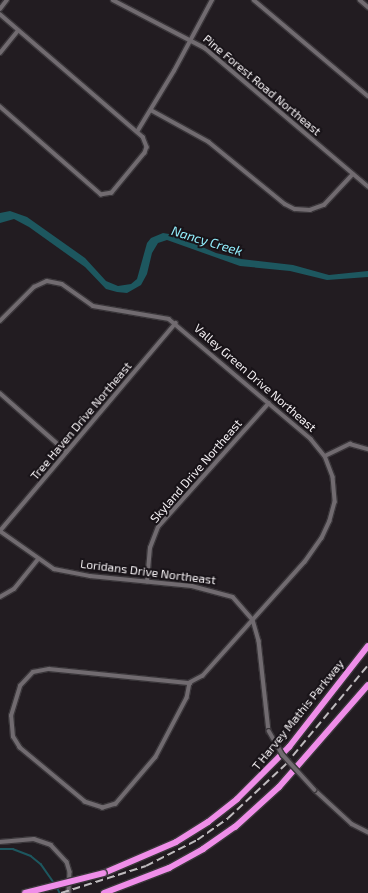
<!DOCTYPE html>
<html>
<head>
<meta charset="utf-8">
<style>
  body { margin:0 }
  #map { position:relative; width:368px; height:893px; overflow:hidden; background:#221c21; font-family:"Exo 2",sans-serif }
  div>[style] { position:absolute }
  .water>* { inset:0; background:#1d575f }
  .stream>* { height:1.5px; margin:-0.75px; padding:0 0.75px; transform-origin:0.75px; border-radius:0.75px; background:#1d575f }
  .roads { filter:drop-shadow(1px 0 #3a363a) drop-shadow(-1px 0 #3a363a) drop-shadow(0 1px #3a363a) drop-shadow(0 -1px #3a363a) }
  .minor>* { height:3.5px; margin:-1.75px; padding:0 1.75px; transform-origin:1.75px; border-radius:1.75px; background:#716b70 }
  .motorway>* { height:6px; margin:-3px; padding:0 3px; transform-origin:3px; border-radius:3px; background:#ef8ee9 }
  .rail>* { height:1.5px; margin-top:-0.75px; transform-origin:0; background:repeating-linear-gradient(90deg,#bfbbbe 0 8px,transparent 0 12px) }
  .bridges { filter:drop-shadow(1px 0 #3a363a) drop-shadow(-1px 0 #3a363a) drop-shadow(0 1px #3a363a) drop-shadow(0 -1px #3a363a) }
  .minor-bridge>* { height:3.5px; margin:-1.75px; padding:0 1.75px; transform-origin:1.75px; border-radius:1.75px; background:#716b70 }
  .motorway-bridge>* { height:6px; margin:-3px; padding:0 3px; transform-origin:3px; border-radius:3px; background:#ef8ee9 }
  span { translate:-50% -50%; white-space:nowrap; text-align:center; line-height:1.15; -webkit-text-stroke:4px #181318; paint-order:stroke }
  .street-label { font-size:12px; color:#f5f1f4 }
  .water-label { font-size:13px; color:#94f1ff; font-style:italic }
</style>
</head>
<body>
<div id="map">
  <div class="water">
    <i style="clip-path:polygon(10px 211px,27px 217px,85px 258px,106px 281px,118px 286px,131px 284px,137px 279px,147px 243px,151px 238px,163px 233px,175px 235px,216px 253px,241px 259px,293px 265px,329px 275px,368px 271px,368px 277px,327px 280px,290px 271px,240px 266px,167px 240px,158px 243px,152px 253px,147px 274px,141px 285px,127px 293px,117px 292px,106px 289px,85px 267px,29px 227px,14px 219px,0 223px,0 213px)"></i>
  </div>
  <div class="stream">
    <i style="left:0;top:849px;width:13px"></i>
    <i style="left:13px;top:849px;width:19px;rotate:21deg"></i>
    <i style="left:31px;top:856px;width:13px;rotate:39deg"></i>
    <i style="left:41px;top:864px;width:24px;rotate:55deg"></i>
    <i style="left:57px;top:887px;width:7px;rotate:63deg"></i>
  </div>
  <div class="roads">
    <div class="minor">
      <i style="left:113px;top:0;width:104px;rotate:27.6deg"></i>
      <i style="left:205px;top:48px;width:214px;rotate:40.3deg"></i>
      <i style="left:254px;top:0;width:149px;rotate:40.1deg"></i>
      <i style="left:360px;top:0;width:11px;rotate:41deg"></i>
      <i style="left:0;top:9px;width:11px;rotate:-52deg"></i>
      <i style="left:0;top:14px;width:189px;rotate:40.7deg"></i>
      <i style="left:143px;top:137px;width:11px;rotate:68deg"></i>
      <i style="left:147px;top:147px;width:6px;rotate:108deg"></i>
      <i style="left:145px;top:153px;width:52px;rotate:129.5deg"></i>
      <i style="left:112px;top:193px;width:11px;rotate:170deg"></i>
      <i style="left:101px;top:195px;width:134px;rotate:-138.9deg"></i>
      <i style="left:0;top:53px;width:28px;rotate:-51deg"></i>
      <i style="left:151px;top:110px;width:66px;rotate:28.9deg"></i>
      <i style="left:209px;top:142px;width:98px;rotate:39.2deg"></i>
      <i style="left:285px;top:204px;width:11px;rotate:27deg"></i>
      <i style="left:295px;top:209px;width:15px;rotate:4deg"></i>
      <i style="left:310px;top:210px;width:15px;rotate:-20deg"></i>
      <i style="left:324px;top:205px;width:42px;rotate:-46.9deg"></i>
      <i style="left:137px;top:132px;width:71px;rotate:-58.8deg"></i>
      <i style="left:174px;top:71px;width:81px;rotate:-61.8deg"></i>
      <i style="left:0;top:321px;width:48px;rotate:-45deg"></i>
      <i style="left:34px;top:287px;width:14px;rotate:-25deg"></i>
      <i style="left:47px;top:281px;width:15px;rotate:11deg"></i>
      <i style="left:62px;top:284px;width:38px;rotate:35deg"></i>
      <i style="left:93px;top:306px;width:77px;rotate:9.7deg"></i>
      <i style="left:169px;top:319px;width:186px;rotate:40.2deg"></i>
      <i style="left:311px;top:439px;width:22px;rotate:51deg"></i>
      <i style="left:325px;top:456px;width:22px;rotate:69deg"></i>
      <i style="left:333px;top:477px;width:25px;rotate:85deg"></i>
      <i style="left:335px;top:502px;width:20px;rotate:105deg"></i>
      <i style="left:330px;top:521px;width:19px;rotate:115deg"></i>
      <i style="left:322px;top:538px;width:29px;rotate:125deg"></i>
      <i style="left:305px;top:562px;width:153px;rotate:131.8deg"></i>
      <i style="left:203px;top:676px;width:15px;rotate:152deg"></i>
      <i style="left:0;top:393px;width:89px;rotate:41.4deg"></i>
      <i style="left:325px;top:456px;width:28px;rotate:-26deg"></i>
      <i style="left:350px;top:444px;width:19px;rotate:16deg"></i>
      <i style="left:0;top:531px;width:66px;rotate:35.1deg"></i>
      <i style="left:54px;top:569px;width:37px;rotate:11deg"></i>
      <i style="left:90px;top:576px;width:102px;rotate:5.6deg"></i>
      <i style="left:192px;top:586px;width:42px;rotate:15deg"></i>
      <i style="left:233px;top:597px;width:30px;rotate:49deg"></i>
      <i style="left:253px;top:620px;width:22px;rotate:74deg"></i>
      <i style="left:259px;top:641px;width:91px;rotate:83.7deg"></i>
      <i style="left:0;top:531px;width:272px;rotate:-49.8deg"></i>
      <i style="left:147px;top:582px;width:34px;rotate:-85deg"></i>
      <i style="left:150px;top:548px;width:22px;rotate:-69deg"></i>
      <i style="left:158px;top:527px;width:166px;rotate:-48.2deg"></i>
      <i style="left:0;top:597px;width:16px;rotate:-30deg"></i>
      <i style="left:14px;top:589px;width:38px;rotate:-51deg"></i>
      <i style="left:49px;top:669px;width:142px;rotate:5.7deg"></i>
      <i style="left:190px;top:683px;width:15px;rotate:101deg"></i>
      <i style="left:187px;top:698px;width:67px;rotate:117.7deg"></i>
      <i style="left:156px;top:757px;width:62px;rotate:130.4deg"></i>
      <i style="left:116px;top:804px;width:14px;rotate:163deg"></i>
      <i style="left:103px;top:808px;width:19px;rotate:-162deg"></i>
      <i style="left:85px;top:802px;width:85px;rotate:-140.3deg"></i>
      <i style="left:20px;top:748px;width:13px;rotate:-122deg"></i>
      <i style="left:13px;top:737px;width:21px;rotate:-95deg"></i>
      <i style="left:11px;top:716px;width:31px;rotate:-73deg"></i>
      <i style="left:20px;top:686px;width:19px;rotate:-47deg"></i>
      <i style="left:33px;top:672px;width:16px;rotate:-11deg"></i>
      <i style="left:315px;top:790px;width:50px;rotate:42.6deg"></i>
      <i style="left:352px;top:824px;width:18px;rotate:27deg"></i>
      <i style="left:0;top:842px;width:34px;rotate:-5deg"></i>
      <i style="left:34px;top:839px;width:18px;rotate:19deg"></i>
      <i style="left:51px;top:845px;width:23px;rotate:47deg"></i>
      <i style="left:67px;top:862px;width:10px;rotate:73deg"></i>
      <i style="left:70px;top:872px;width:21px;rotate:93deg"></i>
    </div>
    <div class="motorway">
      <i style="left:104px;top:873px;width:78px;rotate:-23.3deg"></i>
      <i style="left:176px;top:842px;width:38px;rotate:-32deg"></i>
      <i style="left:208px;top:822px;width:37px;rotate:-38deg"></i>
      <i style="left:237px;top:799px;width:74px;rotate:-45deg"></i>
      <i style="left:289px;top:747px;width:128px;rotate:-52deg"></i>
      <i style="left:104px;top:893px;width:70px;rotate:-21deg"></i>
      <i style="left:169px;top:868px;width:39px;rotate:-29deg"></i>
      <i style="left:203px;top:849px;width:39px;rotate:-35deg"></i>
      <i style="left:235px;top:827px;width:59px;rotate:-42.3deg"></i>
      <i style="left:279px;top:787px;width:135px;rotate:-48.9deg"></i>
    </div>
  </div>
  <div class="rail">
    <i style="left:61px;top:893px;width:89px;rotate:-17.6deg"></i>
    <i style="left:146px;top:866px;width:57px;rotate:-27deg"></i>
    <i style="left:197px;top:840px;width:38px;rotate:-35deg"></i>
    <i style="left:228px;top:818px;width:78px;rotate:-42.9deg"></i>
    <i style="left:285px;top:765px;width:130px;rotate:-50.3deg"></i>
  </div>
  <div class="bridges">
    <div class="minor-bridge">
      <i style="left:269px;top:731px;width:28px;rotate:60deg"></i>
      <i style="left:283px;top:755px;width:47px;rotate:47.6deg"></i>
    </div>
    <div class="motorway-bridge">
      <i style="left:25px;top:893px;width:81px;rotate:-14.2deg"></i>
    </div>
  </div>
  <div class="street-label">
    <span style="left:262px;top:85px;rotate:40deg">Pine Forest Road Northeast</span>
    <span style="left:255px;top:378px;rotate:41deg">Valley Green Drive Northeast</span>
    <span style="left:81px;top:421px;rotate:-50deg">Tree Haven Drive Northeast</span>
    <span style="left:196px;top:471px;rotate:-49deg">Skyland Drive Northeast</span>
    <span style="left:148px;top:572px;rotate:7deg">Loridans Drive Northeast</span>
    <span style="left:298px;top:715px;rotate:-51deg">T Harvey Mathis Parkway</span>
  </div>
  <div class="water-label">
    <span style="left:207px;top:241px;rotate:17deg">Nancy Creek</span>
  </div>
</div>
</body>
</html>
